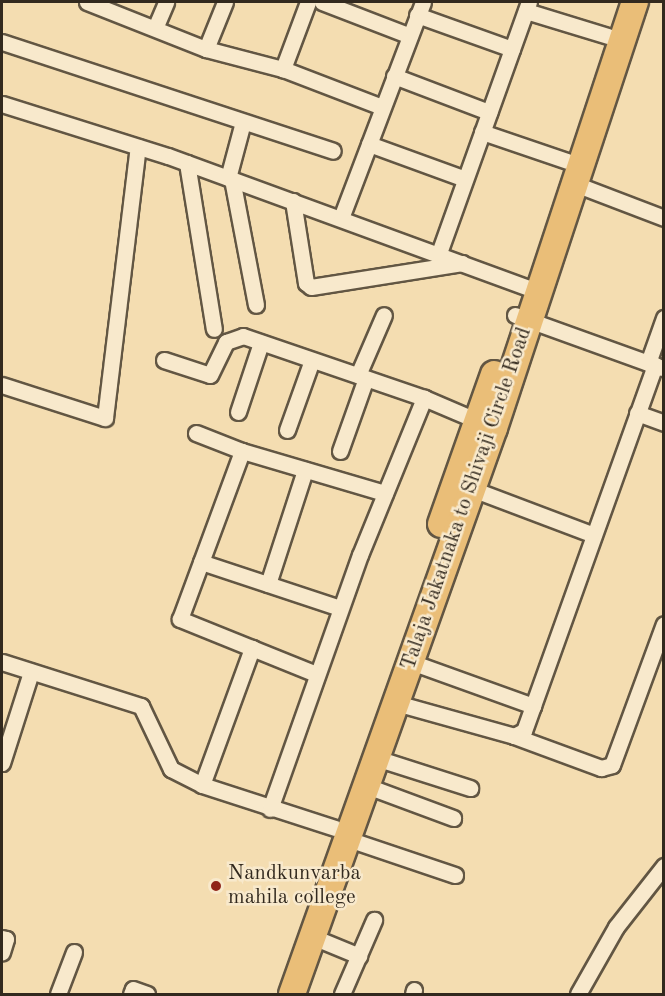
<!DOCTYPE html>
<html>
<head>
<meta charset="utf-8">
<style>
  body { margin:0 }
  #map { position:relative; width:665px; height:996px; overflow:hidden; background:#f4ddb1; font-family:"Old Standard TT",serif }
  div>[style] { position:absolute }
  .roads { filter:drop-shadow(2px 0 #625643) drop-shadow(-2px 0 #625643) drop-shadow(0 2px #625643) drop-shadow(0 -2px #625643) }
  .minor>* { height:15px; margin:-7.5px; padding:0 7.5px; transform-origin:7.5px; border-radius:7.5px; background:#f8e9cc }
  .trunk>* { height:26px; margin:-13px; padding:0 13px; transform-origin:13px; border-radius:13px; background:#eabe78 }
  .dots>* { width:16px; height:16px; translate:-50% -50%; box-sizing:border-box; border:3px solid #f8e9cc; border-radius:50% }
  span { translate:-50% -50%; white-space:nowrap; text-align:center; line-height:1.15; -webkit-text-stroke:5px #f8e9cc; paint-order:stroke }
  .street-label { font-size:21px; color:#32291e }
  .poi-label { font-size:21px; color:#32291e }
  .left { translate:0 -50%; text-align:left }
  .frame { position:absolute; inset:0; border:3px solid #32291e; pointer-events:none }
</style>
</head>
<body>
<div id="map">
  <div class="roads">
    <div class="minor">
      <i style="left:87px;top:2px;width:128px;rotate:21.6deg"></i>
      <i style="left:206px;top:49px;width:80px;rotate:14.6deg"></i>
      <i style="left:308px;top:2px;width:72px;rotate:110.5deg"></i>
      <i style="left:283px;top:69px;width:106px;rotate:21deg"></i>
      <i style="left:322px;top:2px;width:94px;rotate:21.1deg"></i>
      <i style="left:526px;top:11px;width:86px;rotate:17deg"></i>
      <i style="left:417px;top:15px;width:101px;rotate:19.7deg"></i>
      <i style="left:156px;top:26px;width:26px;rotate:-67deg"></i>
      <i style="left:2px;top:42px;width:348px;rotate:18.2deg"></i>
      <i style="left:206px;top:49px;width:51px;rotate:-68deg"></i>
      <i style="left:394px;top:76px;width:102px;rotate:20.8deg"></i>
      <i style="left:2px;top:104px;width:174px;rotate:17.4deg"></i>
      <i style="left:168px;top:156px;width:395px;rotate:20.1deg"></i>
      <i style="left:482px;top:132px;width:90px;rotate:18.8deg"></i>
      <i style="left:369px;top:144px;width:102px;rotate:20deg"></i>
      <i style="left:187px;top:163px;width:168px;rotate:80.8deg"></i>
      <i style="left:228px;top:178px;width:58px;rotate:-75deg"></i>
      <i style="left:232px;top:179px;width:128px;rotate:79.2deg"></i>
      <i style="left:575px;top:184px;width:95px;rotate:20.9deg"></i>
      <i style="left:293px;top:201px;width:83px;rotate:81deg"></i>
      <i style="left:306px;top:283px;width:6px;rotate:39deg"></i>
      <i style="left:311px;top:287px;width:153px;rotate:-9deg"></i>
      <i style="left:341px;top:218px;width:231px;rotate:-69.2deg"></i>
      <i style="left:439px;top:253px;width:267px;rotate:-70.3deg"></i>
      <i style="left:515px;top:315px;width:156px;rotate:19.8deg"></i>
      <i style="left:164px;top:360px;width:48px;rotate:18.1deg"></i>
      <i style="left:210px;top:375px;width:37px;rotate:-64deg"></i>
      <i style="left:226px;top:342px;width:18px;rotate:-19deg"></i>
      <i style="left:243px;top:336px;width:191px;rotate:18.9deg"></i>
      <i style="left:424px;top:398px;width:59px;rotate:23.1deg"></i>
      <i style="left:648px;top:363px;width:48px;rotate:-70.4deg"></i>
      <i style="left:358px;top:375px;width:65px;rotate:-66.6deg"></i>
      <i style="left:2px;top:385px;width:108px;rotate:17.8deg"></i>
      <i style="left:105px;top:418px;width:273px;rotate:-83.1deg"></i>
      <i style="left:238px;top:412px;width:73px;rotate:-71.6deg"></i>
      <i style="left:637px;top:413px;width:29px;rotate:20deg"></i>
      <i style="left:287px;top:430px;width:74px;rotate:-70.3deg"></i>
      <i style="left:196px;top:433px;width:49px;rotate:21.4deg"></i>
      <i style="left:340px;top:451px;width:77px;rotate:-70.4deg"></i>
      <i style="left:472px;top:489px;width:130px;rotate:20.7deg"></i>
      <i style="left:201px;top:562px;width:146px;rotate:18.3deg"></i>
      <i style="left:268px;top:584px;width:120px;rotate:-72deg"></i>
      <i style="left:2px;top:662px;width:146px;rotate:17.6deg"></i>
      <i style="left:141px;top:706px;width:70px;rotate:64.5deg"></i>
      <i style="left:171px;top:769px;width:35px;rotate:27deg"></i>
      <i style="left:202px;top:785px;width:140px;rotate:17.9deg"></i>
      <i style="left:411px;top:662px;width:130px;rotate:19.8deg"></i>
      <i style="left:316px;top:674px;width:147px;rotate:-158deg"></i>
      <i style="left:180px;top:619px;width:179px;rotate:-69.7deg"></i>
      <i style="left:242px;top:451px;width:149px;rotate:16.4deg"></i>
      <i style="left:396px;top:703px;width:123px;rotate:15.6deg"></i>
      <i style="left:514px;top:736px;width:11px;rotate:-27deg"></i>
      <i style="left:524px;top:731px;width:389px;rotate:-70.3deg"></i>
      <i style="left:514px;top:736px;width:93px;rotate:20.2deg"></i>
      <i style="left:601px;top:768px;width:11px;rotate:-15deg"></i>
      <i style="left:612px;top:765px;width:150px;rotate:-69.8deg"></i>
      <i style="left:376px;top:758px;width:99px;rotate:17.7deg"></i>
      <i style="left:2px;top:763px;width:96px;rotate:-72.3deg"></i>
      <i style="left:202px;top:785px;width:146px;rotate:-69.9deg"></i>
      <i style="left:367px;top:786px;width:92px;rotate:20.4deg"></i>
      <i style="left:270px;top:809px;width:269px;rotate:-70.5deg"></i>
      <i style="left:360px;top:555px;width:170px;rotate:-67.8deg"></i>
      <i style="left:348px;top:839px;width:113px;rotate:18.6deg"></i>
      <i style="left:313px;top:937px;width:50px;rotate:22.4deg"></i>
      <i style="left:2px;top:938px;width:4px;rotate:14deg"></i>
      <i style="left:6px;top:939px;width:14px;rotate:107deg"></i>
      <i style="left:58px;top:994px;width:45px;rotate:-69.1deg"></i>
      <i style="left:131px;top:994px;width:5px;rotate:-68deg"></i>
      <i style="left:133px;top:989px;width:15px;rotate:20deg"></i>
      <i style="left:342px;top:994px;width:81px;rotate:-66.6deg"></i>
      <i style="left:413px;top:994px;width:4px;rotate:-76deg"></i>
      <i style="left:578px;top:994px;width:77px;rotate:-60.4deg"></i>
      <i style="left:616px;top:927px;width:78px;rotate:-51.8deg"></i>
    </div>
    <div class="trunk">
      <i style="left:441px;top:524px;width:159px;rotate:-70.5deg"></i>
      <i style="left:292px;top:994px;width:601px;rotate:-70.36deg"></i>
      <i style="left:494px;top:428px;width:449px;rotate:-71.7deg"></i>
    </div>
  </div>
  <div class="dots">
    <i style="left:216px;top:886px;background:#8f2418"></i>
  </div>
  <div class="street-label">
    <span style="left:467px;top:499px;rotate:-71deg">Talaja Jakatnaka to Shivaji Circle Road</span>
  </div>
  <div class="poi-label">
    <span class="left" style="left:228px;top:886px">Nandkunvarba<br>mahila college</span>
  </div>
  <div class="frame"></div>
</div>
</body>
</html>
